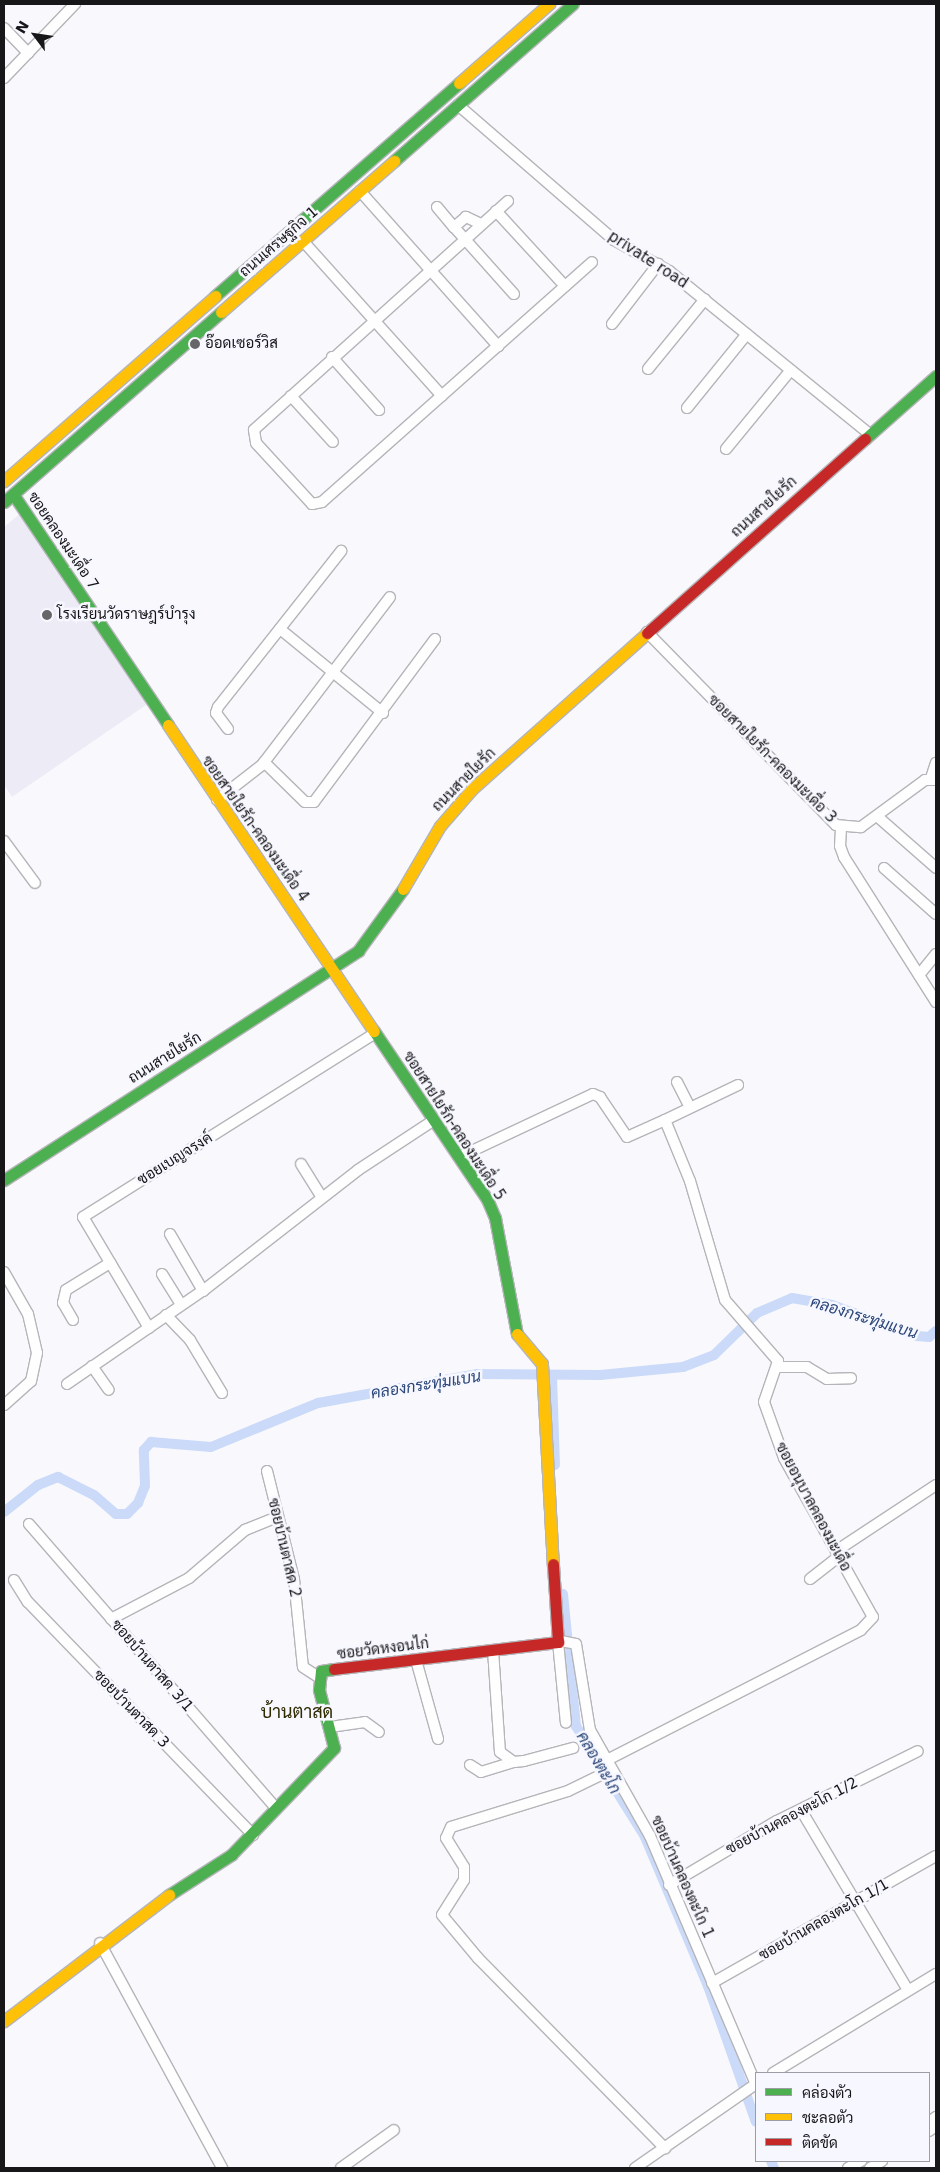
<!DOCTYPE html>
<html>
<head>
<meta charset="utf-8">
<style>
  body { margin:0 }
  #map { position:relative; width:940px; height:2172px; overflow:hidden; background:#f9f9fd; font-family:"DejaVu Sans",Sarabun,sans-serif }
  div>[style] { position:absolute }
  .built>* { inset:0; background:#edecf6 }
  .canal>* { height:10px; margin:-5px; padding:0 5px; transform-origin:5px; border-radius:5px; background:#cadaf8 }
  .roads { filter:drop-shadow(1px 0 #b5b5b9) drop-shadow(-1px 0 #b5b5b9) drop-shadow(0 1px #b5b5b9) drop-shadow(0 -1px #b5b5b9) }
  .street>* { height:10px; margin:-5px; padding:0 5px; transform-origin:5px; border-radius:5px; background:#fefeff }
  .fast>* { height:11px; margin:-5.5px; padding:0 5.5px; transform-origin:5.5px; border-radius:5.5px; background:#4caf50 }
  .slow>* { height:11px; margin:-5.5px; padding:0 5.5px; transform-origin:5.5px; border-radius:5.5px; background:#ffc107 }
  .jam>* { height:11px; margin:-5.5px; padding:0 5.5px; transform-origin:5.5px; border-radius:5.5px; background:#c62828 }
  .dots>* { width:14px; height:14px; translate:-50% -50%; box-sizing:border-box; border:2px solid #f7f7ff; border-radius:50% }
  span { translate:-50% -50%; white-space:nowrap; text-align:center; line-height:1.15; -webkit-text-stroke:5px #f7f7ff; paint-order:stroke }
  .street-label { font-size:15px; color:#17171a }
  .poi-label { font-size:15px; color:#17171a }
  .left { translate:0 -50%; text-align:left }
  .water-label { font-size:16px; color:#2b4779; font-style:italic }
  .quarter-label { font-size:18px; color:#2f2a00 }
  .frame { position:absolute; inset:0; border:5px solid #17171a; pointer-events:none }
  .legend { position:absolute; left:755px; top:2072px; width:175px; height:90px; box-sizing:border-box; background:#f7f7ff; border:1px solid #9d9da3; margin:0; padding:6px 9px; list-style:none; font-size:15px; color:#17171a }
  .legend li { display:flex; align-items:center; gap:10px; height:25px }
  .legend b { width:25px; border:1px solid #9d9da3 }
  .north { position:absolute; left:10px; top:10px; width:50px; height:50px; -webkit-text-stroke:4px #f7f7ff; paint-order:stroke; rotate:301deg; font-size:14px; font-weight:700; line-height:20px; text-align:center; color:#17171a }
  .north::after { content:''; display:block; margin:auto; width:18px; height:22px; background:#17171a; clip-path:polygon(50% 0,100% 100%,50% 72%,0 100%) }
</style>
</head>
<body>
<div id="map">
  <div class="built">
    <i style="clip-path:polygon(22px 512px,149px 703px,12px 797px,4px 785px,4px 527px)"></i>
  </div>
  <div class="canal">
    <i style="left:552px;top:1376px;width:89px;rotate:88.1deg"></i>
    <i style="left:4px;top:1512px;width:43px;rotate:-38.5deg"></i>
    <i style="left:38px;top:1485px;width:22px;rotate:-22deg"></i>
    <i style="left:58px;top:1477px;width:40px;rotate:26.6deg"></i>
    <i style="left:94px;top:1495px;width:29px;rotate:41deg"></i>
    <i style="left:116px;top:1514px;width:11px"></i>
    <i style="left:127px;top:1514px;width:16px;rotate:-45deg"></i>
    <i style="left:138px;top:1503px;width:18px;rotate:-68deg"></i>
    <i style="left:145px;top:1486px;width:36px;rotate:-92deg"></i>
    <i style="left:144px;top:1450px;width:11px;rotate:-49deg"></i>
    <i style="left:151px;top:1442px;width:60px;rotate:4.8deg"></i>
    <i style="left:211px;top:1447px;width:116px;rotate:-22.4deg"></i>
    <i style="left:318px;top:1403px;width:162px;rotate:-10.3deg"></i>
    <i style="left:477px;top:1374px;width:123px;rotate:0.5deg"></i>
    <i style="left:600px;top:1375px;width:83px;rotate:-5.5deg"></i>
    <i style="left:683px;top:1367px;width:33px;rotate:-21deg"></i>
    <i style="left:714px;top:1355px;width:60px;rotate:-44.3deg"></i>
    <i style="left:757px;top:1313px;width:38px;rotate:-23deg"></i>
    <i style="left:792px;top:1298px;width:41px;rotate:9.9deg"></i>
    <i style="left:832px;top:1305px;width:90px;rotate:20deg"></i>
    <i style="left:917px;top:1336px;width:12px;rotate:5deg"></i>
    <i style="left:929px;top:1337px;width:9px;rotate:-41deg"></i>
    <i style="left:563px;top:1594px;width:133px;rotate:84.4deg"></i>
    <i style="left:576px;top:1726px;width:131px;rotate:58.1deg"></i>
    <i style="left:645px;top:1837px;width:162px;rotate:67.1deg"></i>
    <i style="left:708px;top:1986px;width:144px;rotate:70.6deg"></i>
    <i style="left:771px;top:2161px;width:8px;rotate:67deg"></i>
  </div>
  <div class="roads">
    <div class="street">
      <i style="left:4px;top:28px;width:35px;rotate:46deg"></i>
      <i style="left:4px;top:78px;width:103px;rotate:-46.2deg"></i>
      <i style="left:458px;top:105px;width:206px;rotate:40.9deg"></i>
      <i style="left:614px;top:240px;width:63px;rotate:29.4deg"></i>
      <i style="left:669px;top:271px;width:257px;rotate:39.1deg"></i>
      <i style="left:360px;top:191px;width:208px;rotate:48.3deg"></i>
      <i style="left:508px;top:201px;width:342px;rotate:138deg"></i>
      <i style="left:254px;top:430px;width:13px;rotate:81deg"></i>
      <i style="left:256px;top:443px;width:83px;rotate:47.4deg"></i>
      <i style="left:312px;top:504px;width:10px;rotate:-11deg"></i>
      <i style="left:322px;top:502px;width:361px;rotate:-41.6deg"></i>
      <i style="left:437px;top:207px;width:26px;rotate:50deg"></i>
      <i style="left:496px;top:211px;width:102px;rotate:47.4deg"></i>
      <i style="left:481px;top:224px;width:17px;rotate:-155deg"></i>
      <i style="left:466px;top:217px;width:16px;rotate:140deg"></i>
      <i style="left:454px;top:227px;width:90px;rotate:48.2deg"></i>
      <i style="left:303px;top:241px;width:208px;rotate:48.1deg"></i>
      <i style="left:612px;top:324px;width:76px;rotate:-52.5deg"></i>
      <i style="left:332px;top:357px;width:71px;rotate:48.4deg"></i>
      <i style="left:648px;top:369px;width:90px;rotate:-50.8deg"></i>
      <i style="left:291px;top:396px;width:62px;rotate:47.6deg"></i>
      <i style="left:687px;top:408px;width:95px;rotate:-51deg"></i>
      <i style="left:726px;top:449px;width:102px;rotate:-50.6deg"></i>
      <i style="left:280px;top:629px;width:133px;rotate:39.2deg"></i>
      <i style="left:647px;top:632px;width:270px;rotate:45.6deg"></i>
      <i style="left:836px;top:825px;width:25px;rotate:5deg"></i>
      <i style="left:861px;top:827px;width:79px;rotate:-36.3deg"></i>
      <i style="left:925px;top:780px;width:11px"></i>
      <i style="left:228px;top:729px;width:20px;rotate:-127deg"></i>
      <i style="left:216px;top:713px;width:6px;rotate:-72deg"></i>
      <i style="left:218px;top:707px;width:199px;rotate:-51.7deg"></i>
      <i style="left:264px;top:762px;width:57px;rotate:44.3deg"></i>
      <i style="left:305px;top:802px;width:9px"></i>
      <i style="left:314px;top:802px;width:203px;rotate:-53.4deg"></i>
      <i style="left:931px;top:778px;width:16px;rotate:-72deg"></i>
      <i style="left:217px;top:800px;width:57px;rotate:-37.9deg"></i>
      <i style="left:262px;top:765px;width:211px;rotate:-52.7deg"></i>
      <i style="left:878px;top:817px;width:77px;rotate:41.3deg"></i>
      <i style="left:841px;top:828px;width:18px;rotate:93deg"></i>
      <i style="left:840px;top:846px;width:12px;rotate:70deg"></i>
      <i style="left:844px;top:857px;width:172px;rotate:57.6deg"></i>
      <i style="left:4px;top:841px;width:52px;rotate:53.6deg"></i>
      <i style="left:884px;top:868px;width:69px;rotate:41.5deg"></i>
      <i style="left:919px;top:975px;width:27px;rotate:-51deg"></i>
      <i style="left:677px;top:1082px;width:28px;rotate:63deg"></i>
      <i style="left:665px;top:1120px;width:81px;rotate:-25.6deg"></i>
      <i style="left:459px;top:1157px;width:148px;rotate:-25.2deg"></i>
      <i style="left:593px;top:1094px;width:8px;rotate:23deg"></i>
      <i style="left:600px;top:1097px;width:48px;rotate:56deg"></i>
      <i style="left:627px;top:1137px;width:42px;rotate:-24.1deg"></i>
      <i style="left:665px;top:1120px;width:66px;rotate:67.7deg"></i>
      <i style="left:690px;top:1181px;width:124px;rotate:73.6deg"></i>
      <i style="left:725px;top:1300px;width:81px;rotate:49deg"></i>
      <i style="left:778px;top:1361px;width:43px;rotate:108.9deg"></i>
      <i style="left:764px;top:1402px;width:59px;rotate:70.3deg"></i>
      <i style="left:784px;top:1458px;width:182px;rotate:60.8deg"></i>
      <i style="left:873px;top:1617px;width:18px;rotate:133deg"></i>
      <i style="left:861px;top:1630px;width:288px;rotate:152.9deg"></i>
      <i style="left:301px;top:1164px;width:39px;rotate:58deg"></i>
      <i style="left:170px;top:1234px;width:66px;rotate:59.9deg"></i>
      <i style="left:4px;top:1272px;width:48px;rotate:60.3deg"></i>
      <i style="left:28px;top:1314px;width:40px;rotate:77deg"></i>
      <i style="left:37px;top:1353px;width:29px;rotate:102deg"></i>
      <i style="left:31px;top:1381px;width:36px;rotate:138deg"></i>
      <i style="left:162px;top:1274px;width:36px;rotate:58deg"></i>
      <i style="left:166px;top:1315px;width:35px;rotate:46deg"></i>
      <i style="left:190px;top:1340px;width:62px;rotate:58.9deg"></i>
      <i style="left:73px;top:1320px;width:20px;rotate:-120deg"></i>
      <i style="left:63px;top:1303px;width:13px;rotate:-77deg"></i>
      <i style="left:66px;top:1290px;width:52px;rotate:-31.5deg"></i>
      <i style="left:149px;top:1328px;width:129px;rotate:-120.7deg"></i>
      <i style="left:83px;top:1217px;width:345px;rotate:-32.2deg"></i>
      <i style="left:92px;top:1366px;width:29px;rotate:55deg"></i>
      <i style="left:779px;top:1367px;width:28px"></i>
      <i style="left:807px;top:1367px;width:23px;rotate:31deg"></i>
      <i style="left:827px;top:1379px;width:24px;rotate:-2deg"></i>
      <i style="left:67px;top:1384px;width:166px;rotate:-34.5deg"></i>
      <i style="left:204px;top:1290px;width:195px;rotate:-37.9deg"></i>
      <i style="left:358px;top:1170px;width:91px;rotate:-33.3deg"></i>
      <i style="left:267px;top:1471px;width:111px;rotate:76deg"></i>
      <i style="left:294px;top:1579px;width:88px;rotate:84.2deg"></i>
      <i style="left:303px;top:1667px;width:17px;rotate:33deg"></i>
      <i style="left:29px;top:1524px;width:375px;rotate:49deg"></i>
      <i style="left:836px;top:1551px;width:120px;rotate:-33.4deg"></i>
      <i style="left:810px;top:1579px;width:37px;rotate:-38deg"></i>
      <i style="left:14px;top:1580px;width:26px;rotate:58deg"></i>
      <i style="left:28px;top:1602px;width:324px;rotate:46deg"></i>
      <i style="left:111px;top:1619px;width:88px;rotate:-27.7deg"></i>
      <i style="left:189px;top:1578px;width:74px;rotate:-40.6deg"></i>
      <i style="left:245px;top:1530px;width:35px;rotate:-22deg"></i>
      <i style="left:561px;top:1641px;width:15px;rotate:11deg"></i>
      <i style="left:576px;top:1644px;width:87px;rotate:80.8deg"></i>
      <i style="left:590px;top:1730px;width:122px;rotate:60.5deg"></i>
      <i style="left:650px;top:1836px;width:270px;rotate:66.9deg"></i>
      <i style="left:558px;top:1642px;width:81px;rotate:84.4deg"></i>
      <i style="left:493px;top:1650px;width:102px;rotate:86.1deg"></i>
      <i style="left:500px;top:1752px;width:17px;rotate:36deg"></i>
      <i style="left:514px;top:1762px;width:10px;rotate:-6deg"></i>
      <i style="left:524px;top:1761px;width:51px;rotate:-14.9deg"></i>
      <i style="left:416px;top:1660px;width:82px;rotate:74.4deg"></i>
      <i style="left:330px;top:1727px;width:35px;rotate:-8deg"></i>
      <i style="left:365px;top:1722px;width:17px;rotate:36deg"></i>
      <i style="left:470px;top:1765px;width:13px;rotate:32deg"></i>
      <i style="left:481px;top:1772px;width:34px;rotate:-17deg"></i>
      <i style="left:611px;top:1770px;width:48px;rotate:154deg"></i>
      <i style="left:568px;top:1791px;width:122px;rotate:162.9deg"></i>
      <i style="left:451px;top:1827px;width:12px;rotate:114deg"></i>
      <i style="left:446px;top:1838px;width:34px;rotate:58deg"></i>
      <i style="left:464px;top:1867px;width:13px;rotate:90deg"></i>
      <i style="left:464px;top:1880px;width:41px;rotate:122.2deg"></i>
      <i style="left:442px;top:1915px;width:56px;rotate:50.1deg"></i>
      <i style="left:478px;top:1958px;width:267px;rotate:45.5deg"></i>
      <i style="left:801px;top:1810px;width:209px;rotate:59.3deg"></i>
      <i style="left:669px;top:1885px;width:126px;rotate:-30.7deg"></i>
      <i style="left:777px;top:1821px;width:157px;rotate:-26.4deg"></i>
      <i style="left:100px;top:1943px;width:256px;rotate:61.5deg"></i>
      <i style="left:712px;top:1983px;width:257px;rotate:-29.6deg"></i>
      <i style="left:773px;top:2073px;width:191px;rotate:-31.3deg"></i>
      <i style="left:929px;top:2122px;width:9px;rotate:-36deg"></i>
      <i style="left:929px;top:2131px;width:9px;rotate:-36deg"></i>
      <i style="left:341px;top:2168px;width:65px;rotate:-35.6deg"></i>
      <i style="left:635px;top:2168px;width:147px;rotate:-34.8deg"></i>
      <i style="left:848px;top:2168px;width:15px;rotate:-28deg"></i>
      <i style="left:870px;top:2168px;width:14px;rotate:-30deg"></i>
    </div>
    <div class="fast">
      <i style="left:394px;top:161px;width:238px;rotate:-41.3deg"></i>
      <i style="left:215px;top:296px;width:324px;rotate:-41.1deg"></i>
      <i style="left:865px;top:439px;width:95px;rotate:-41.6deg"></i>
      <i style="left:13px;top:494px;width:278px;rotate:56.1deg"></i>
      <i style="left:4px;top:502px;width:288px;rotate:-41.2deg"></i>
      <i style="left:374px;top:1031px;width:202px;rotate:56.1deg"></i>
      <i style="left:487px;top:1199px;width:21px;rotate:67deg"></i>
      <i style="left:495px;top:1218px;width:118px;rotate:79.3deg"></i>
      <i style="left:4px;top:1180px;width:422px;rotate:-32.9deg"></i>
      <i style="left:358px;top:951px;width:77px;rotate:-54deg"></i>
      <i style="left:169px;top:1895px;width:74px;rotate:-32.8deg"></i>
      <i style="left:231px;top:1855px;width:149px;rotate:-46.1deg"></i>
      <i style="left:334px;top:1748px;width:60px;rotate:-104.5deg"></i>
      <i style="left:319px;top:1690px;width:19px;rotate:-84deg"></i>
      <i style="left:321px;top:1671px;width:13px;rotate:-9deg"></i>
    </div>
    <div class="slow">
      <i style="left:459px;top:83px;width:120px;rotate:-41.3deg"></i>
      <i style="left:221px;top:312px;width:230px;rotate:-41.1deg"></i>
      <i style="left:4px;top:481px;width:281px;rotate:-41.2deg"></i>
      <i style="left:168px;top:725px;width:369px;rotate:56.1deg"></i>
      <i style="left:403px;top:889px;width:73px;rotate:-59.6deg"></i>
      <i style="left:440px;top:826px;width:49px;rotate:-49.1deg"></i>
      <i style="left:472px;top:789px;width:234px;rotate:-41.7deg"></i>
      <i style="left:517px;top:1334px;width:39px;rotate:50deg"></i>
      <i style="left:542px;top:1364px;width:200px;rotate:86.9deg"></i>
      <i style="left:4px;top:2021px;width:208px;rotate:-37.4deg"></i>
    </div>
    <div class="jam">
      <i style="left:647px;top:633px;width:292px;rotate:-41.7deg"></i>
      <i style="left:334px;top:1669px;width:226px;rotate:-6.9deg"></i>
      <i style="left:558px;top:1642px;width:78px;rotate:-93.7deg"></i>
    </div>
  </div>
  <div class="dots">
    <i style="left:195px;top:344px;background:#666669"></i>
    <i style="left:47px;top:615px;background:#666669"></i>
  </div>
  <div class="street-label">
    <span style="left:279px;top:242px;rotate:-41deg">ถนนเศรษฐกิจ 1</span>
    <span style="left:648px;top:260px;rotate:33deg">private road</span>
    <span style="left:764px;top:507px;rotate:-42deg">ถนนสายใยรัก</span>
    <span style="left:63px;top:541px;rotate:56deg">ซอยคลองมะเดื่อ 7</span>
    <span style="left:772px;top:759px;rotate:45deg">ซอยสายใยรัก-คลองมะเดื่อ 3</span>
    <span style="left:464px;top:780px;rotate:-45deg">ถนนสายใยรัก</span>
    <span style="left:255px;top:829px;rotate:55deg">ซอยสายใยรัก-คลองมะเดื่อ 4</span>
    <span style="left:165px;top:1058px;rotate:-32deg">ถนนสายใยรัก</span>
    <span style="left:454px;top:1126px;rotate:57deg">ซอยสายใยรัก-คลองมะเดื่อ 5</span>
    <span style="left:175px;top:1159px;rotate:-32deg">ซอยเบญจรงค์</span>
    <span style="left:813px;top:1507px;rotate:62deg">ซอยอนุบาลคลองมะเดื่อ</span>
    <span style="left:284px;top:1548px;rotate:77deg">ซอยบ้านตาสด 2</span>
    <span style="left:383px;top:1649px;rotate:-7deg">ซอยวัดหงอนไก่</span>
    <span style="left:152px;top:1666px;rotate:49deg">ซอยบ้านตาสด 3/1</span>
    <span style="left:131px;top:1709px;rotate:46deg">ซอยบ้านตาสด 3</span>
    <span style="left:792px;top:1816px;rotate:-28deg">ซอยบ้านคลองตะโก 1/2</span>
    <span style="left:682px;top:1877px;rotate:66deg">ซอยบ้านคลองตะโก 1</span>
    <span style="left:824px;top:1920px;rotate:-30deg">ซอยบ้านคลองตะโก 1/1</span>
  </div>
  <div class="poi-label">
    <span class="left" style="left:205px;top:344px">อ๊อดเซอร์วิส</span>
    <span class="left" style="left:57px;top:615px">โรงเรียนวัดราษฎร์บํารุง</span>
  </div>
  <div class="water-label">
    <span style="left:864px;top:1318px;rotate:17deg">คลองกระทุ่มแบน</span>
    <span style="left:426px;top:1385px;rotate:-9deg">คลองกระทุ่มแบน</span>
    <span style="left:598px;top:1763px;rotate:59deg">คลองตะโก</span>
  </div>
  <div class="quarter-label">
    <span style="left:297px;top:1712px">บ้านตาสด</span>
  </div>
  <div class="frame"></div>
  <ul class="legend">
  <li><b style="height:6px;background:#4caf50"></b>คล่องตัว</li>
  <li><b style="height:6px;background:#ffc107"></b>ชะลอตัว</li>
  <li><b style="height:6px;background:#c62828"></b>ติดขัด</li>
  </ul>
  <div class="north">N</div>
</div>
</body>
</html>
